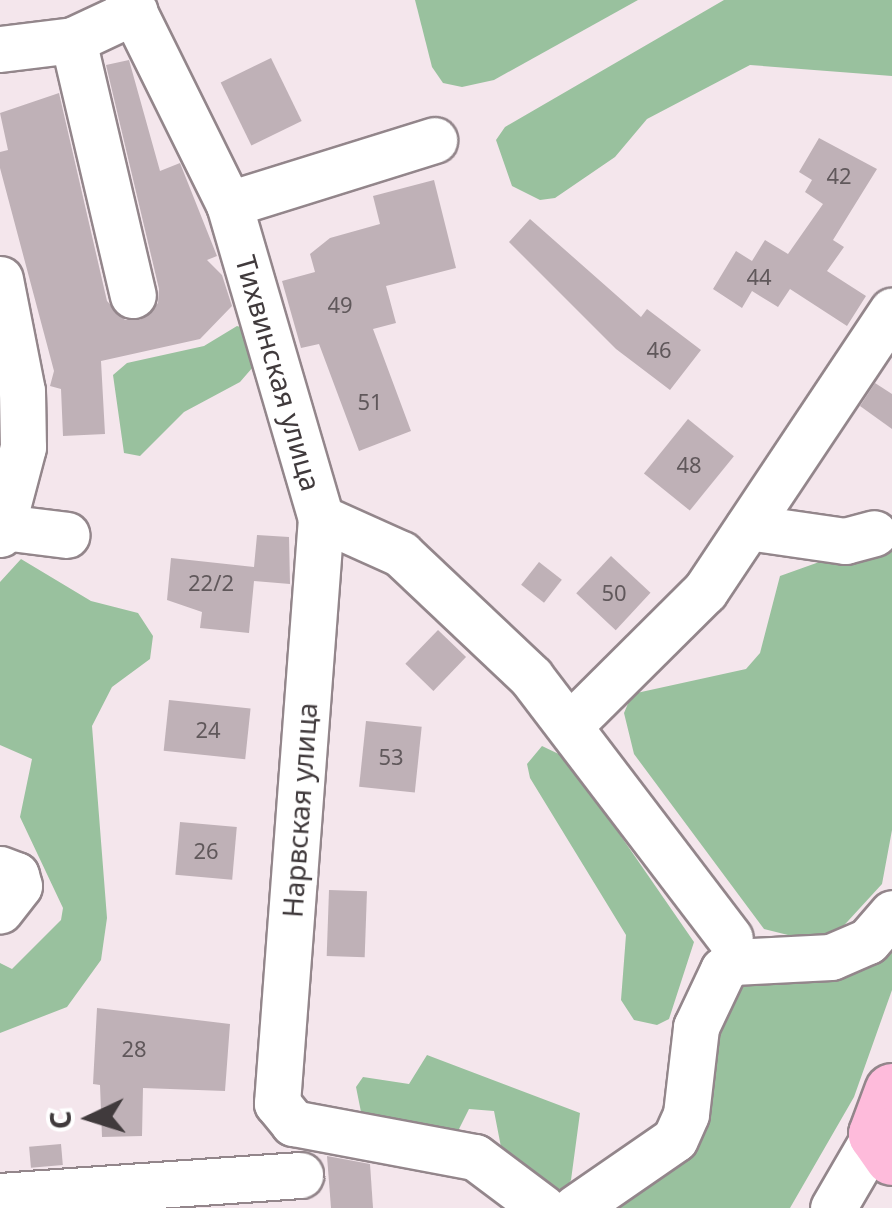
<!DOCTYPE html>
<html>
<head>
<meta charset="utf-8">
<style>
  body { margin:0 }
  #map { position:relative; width:892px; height:1208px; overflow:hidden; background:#f4e6ec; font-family:"Noto Sans",sans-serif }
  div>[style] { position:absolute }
  .forest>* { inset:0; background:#99c19e }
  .building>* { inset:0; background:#bfb1b7; transform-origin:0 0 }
  .roads { filter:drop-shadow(2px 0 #93868b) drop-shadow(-2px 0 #93868b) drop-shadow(0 2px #93868b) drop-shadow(0 -2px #93868b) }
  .minor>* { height:45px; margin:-22.5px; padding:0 22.5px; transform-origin:22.5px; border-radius:22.5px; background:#fff }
  .major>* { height:55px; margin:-27.5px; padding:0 27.5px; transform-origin:27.5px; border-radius:27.5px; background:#febbdb }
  span { translate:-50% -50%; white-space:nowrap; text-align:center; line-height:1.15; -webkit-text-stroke:9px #fff; paint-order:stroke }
  .number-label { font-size:22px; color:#60585b }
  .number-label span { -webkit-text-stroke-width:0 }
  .street-label { font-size:28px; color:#403a3c }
  .north { position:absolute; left:40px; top:1068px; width:100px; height:100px; -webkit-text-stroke:8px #fff; paint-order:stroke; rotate:266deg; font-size:28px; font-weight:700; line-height:40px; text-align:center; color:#403a3c }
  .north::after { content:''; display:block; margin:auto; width:35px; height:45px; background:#403a3c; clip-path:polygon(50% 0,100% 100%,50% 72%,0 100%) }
</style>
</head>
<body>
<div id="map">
  <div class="forest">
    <i style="clip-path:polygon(415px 0,638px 0,494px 80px,462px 87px,443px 83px,432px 67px)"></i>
    <i style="clip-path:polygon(724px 0,892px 0,892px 76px,750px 65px,647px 119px,615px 157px,555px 198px,540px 200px,512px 186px,496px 140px,505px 127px)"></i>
    <i style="clip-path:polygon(237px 326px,247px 329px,253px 367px,240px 382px,184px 412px,140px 456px,124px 453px,113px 375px,127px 363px,204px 346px)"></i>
    <i style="clip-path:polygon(892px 536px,892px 830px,882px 884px,837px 933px,796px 937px,764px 929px,634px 754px,624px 713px,632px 694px,746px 669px,760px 653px,780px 576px)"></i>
    <i style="clip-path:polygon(21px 559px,91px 601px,138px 613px,153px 636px,150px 659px,112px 687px,92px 726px,107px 918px,101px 960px,67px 1007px,0 1033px,0 963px,12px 969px,61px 920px,63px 908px,20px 817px,32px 759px,0 745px,0 582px)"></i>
    <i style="clip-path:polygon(542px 746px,567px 758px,694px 942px,669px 1019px,657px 1025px,634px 1020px,621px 1000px,626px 935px,530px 778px,527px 764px)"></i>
    <i style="clip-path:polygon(892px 945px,892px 990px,854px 1097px,790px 1208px,604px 1208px,692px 1156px,713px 1049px,727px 1004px,743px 984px)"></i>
    <i style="clip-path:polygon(427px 1055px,580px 1113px,571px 1180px,562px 1193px,501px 1147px,494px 1111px,469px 1109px,457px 1133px,361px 1112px,356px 1087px,363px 1077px,409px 1084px)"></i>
  </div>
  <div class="building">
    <i style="left:271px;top:58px;width:70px;height:56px;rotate:64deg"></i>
    <i style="clip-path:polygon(129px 60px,160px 171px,180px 163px,217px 256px,207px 260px,222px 275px,232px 306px,200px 339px,101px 361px,105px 434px,63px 436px,61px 389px,50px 386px,54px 371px,0 168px,0 152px,8px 150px,0 113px,59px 93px,107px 301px,125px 320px,140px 320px,158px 303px,159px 289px,106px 65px)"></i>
    <i style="clip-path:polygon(819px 138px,877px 169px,833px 240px,844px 247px,827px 271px,866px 296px,847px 326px,790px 289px,778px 307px,752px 291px,742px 308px,713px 289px,736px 251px,752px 261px,765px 240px,788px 254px,823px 204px,805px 192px,812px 180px,799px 172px)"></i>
    <i style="clip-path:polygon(434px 180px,456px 268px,386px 286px,396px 323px,373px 329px,411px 431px,359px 451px,319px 344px,301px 348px,282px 281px,315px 272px,310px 254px,330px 238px,380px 224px,373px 196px)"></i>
    <i style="clip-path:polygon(530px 219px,641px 317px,647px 309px,701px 350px,670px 390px,616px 349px,509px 242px)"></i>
    <i style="clip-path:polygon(875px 383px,892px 394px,892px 429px,860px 406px)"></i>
    <i style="left:688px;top:419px;width:59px;height:70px;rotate:39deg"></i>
    <i style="clip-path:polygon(257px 535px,289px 537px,290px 584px,254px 581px,249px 633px,200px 628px,202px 612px,167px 600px,171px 558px,254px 567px)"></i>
    <i style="left:611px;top:556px;width:54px;height:51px;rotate:43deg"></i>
    <i style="left:539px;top:562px;width:29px;height:29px;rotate:38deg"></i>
    <i style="left:438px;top:630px;width:39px;height:47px;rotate:44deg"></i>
    <i style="left:169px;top:700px;width:82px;height:51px;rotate:6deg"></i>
    <i style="left:366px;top:721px;width:56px;height:66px;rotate:6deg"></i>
    <i style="left:180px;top:822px;width:57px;height:53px;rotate:5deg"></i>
    <i style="left:329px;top:890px;width:38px;height:66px;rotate:2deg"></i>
    <i style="clip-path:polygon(97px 1008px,230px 1024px,225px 1091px,143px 1088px,142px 1136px,102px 1137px,100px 1085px,93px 1084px)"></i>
    <i style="left:61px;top:1144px;width:21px;height:32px;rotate:85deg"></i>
    <i style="clip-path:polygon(327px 1156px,370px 1164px,373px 1208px,331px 1208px)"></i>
  </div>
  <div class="roads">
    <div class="minor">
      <i style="left:128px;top:0;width:228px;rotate:63.7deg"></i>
      <i style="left:229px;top:204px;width:327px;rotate:73.7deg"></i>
      <i style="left:321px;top:518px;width:587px;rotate:94.3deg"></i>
      <i style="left:277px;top:1103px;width:26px;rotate:51deg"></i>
      <i style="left:293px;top:1123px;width:185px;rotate:10.6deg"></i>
      <i style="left:475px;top:1157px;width:85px;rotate:36.9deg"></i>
      <i style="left:73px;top:40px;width:262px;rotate:76.8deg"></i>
      <i style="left:0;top:49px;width:74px;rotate:-7deg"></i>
      <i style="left:73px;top:40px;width:68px;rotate:-25.1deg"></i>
      <i style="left:229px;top:204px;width:215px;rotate:-17.3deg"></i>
      <i style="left:0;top:279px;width:114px;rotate:78.9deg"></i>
      <i style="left:22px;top:391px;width:56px;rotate:89deg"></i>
      <i style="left:23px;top:447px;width:90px;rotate:104.8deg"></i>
      <i style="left:321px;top:518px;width:88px;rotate:24.2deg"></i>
      <i style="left:401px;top:554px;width:179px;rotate:43.4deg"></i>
      <i style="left:531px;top:677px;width:328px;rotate:52.7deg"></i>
      <i style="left:3px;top:527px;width:64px;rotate:7.1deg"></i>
      <i style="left:748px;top:527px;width:98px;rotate:8.2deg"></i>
      <i style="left:845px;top:541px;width:30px;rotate:-15deg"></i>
      <i style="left:573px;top:722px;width:186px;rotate:-44.8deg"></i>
      <i style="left:705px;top:591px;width:337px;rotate:-56.3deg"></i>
      <i style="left:0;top:869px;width:17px;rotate:21deg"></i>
      <i style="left:16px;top:875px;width:11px;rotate:75deg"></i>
      <i style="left:19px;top:886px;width:31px;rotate:128deg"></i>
      <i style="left:0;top:1196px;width:301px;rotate:-4deg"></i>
      <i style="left:575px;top:1208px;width:121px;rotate:-34.6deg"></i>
      <i style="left:675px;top:1139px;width:27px;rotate:-66deg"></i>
      <i style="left:686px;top:1114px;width:88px;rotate:-83.4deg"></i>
      <i style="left:696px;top:1027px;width:63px;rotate:-64.7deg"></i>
      <i style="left:723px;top:970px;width:13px;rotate:-39deg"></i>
      <i style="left:733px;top:962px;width:98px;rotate:-2.9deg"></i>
      <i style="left:831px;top:957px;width:40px;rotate:-23.4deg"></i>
      <i style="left:868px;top:941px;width:37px;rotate:-49deg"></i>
      <i style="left:833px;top:1208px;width:86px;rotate:-59.8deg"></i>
    </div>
    <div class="major">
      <i style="left:892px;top:1091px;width:46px;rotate:110.4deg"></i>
      <i style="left:876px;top:1134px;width:28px;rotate:55deg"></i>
    </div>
  </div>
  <div class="number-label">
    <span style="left:839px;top:176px">42</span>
    <span style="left:759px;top:277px">44</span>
    <span style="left:340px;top:305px">49</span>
    <span style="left:659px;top:350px">46</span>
    <span style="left:370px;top:402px">51</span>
    <span style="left:689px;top:465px">48</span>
    <span style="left:211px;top:583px">22/2</span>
    <span style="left:614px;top:593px">50</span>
    <span style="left:208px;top:730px">24</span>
    <span style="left:391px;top:757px">53</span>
    <span style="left:206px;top:851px">26</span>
    <span style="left:134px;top:1049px">28</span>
  </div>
  <div class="street-label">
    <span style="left:279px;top:373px;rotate:74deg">Тихвинская улица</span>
    <span style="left:299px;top:810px;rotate:-86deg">Нарвская улица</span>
  </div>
  <div class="north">С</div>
</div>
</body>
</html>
